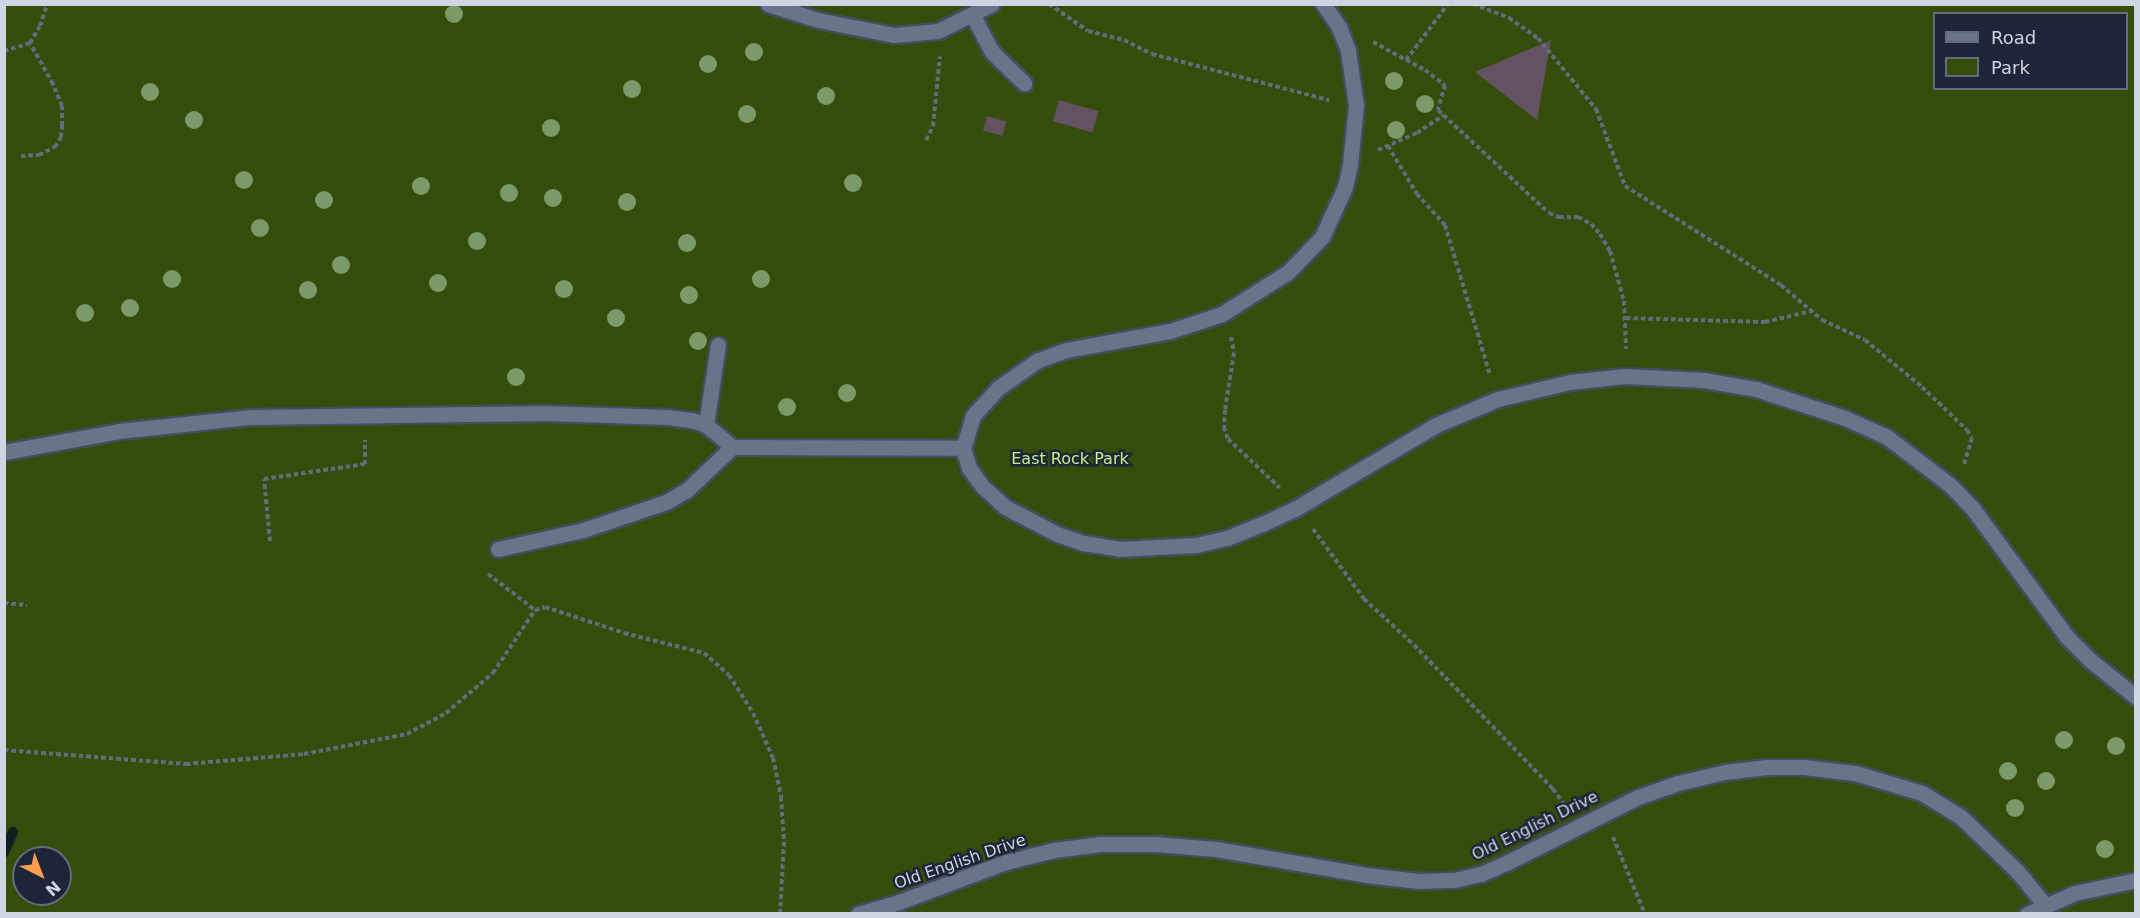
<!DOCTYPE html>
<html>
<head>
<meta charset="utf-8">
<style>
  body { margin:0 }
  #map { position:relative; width:2140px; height:918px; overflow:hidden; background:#272f43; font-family:"DejaVu Sans",sans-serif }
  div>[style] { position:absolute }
  .green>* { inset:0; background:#344d0a }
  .stream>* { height:10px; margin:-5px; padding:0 5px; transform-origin:5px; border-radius:5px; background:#102021 }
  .building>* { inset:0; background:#645162; transform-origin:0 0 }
  .path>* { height:4px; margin-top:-2px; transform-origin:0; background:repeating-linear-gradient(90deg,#646b7d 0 4.5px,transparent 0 7.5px) }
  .roads { filter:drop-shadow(2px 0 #454c5d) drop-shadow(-2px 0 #454c5d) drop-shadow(0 2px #454c5d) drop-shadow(0 -2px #454c5d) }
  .lane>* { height:15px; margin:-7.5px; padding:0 7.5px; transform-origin:7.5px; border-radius:7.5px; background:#697389 }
  .street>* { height:15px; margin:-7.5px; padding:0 7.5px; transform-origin:7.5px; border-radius:7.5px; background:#697389 }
  .trees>* { width:18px; height:18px; margin:-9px; border-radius:50%; background:#7c996a }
  span { translate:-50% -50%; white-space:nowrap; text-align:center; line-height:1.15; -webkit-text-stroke:5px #1e2538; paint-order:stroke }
  .park-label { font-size:16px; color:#c2f089 }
  .street-label { font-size:16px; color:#cfd5e2 }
  .frame { position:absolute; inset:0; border:6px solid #cfd5e2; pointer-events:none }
  .legend { position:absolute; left:1933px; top:12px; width:195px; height:78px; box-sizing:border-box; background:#1e2538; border:2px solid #656b7c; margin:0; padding:8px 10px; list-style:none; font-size:18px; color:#cfd5e2 }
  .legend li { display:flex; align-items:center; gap:12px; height:30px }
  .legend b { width:30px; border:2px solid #656b7c }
  .north { position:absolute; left:12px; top:846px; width:60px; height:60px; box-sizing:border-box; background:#1e2538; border:2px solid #656b7c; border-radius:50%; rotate:138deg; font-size:16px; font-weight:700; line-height:24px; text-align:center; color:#cfd5e2 }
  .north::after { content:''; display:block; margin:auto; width:21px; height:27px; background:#fb9e50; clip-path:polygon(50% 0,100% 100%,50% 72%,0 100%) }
</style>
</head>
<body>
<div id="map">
  <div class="green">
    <i style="clip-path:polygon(evenodd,5px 5px,2135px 5px,2135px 913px,5px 914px,5px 5px,1934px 14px,2126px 14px,2126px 88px,1934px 88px,1934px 14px,5px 5px,24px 858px,60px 858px,60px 894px,24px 894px,24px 858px)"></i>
  </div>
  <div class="stream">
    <i style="left:4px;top:853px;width:23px;rotate:-67deg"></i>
  </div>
  <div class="building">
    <i style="clip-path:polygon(1551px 40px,1537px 120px,1475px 72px)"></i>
    <i style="left:1059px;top:100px;width:41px;height:22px;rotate:16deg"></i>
    <i style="left:987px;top:116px;width:20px;height:15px;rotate:15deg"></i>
  </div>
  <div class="path">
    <i style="left:1049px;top:4px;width:47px;rotate:34.7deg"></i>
    <i style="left:1088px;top:31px;width:37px;rotate:14deg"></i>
    <i style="left:1124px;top:40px;width:31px;rotate:27deg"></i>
    <i style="left:1152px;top:54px;width:183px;rotate:14.6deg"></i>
    <i style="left:1473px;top:4px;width:39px;rotate:21deg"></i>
    <i style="left:1509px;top:18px;width:35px;rotate:35deg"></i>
    <i style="left:1538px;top:38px;width:92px;rotate:50.8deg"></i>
    <i style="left:1596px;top:109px;width:82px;rotate:69.4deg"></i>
    <i style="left:1625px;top:186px;width:185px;rotate:32.4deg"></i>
    <i style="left:1781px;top:285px;width:54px;rotate:40.5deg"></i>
    <i style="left:1822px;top:320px;width:47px;rotate:24.9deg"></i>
    <i style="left:1865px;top:340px;width:74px;rotate:39.5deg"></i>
    <i style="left:1922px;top:387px;width:62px;rotate:43.7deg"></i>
    <i style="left:1967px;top:430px;width:9px;rotate:58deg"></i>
    <i style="left:1972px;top:438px;width:27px;rotate:107deg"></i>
    <i style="left:1373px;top:42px;width:59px;rotate:28.3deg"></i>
    <i style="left:1425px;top:70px;width:25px;rotate:37deg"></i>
    <i style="left:1445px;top:85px;width:26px;rotate:106deg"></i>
    <i style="left:1438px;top:110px;width:151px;rotate:42.9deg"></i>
    <i style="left:1549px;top:213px;width:11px;rotate:22deg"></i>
    <i style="left:1559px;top:217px;width:19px"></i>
    <i style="left:1578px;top:217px;width:15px;rotate:28deg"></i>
    <i style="left:1591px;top:224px;width:13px;rotate:48deg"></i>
    <i style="left:1600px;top:234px;width:20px;rotate:60deg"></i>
    <i style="left:1610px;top:251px;width:52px;rotate:74.4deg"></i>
    <i style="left:1624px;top:301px;width:48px;rotate:87.6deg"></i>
    <i style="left:4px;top:51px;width:27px;rotate:-17deg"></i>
    <i style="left:30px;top:43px;width:20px;rotate:-60deg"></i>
    <i style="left:40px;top:26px;width:23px;rotate:-72deg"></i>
    <i style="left:1406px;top:60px;width:70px;rotate:-53.1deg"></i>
    <i style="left:926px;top:140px;width:16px;rotate:-63deg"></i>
    <i style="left:933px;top:126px;width:70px;rotate:-84.3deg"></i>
    <i style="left:1388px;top:146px;width:56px;rotate:58.9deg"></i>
    <i style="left:1417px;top:194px;width:42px;rotate:47.9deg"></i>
    <i style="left:1445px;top:225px;width:157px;rotate:73.3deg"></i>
    <i style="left:1378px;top:150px;width:43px;rotate:-23.6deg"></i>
    <i style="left:1417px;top:133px;width:32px;rotate:-34deg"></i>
    <i style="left:21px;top:156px;width:18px;rotate:-3deg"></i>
    <i style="left:39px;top:155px;width:18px;rotate:-27deg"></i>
    <i style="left:55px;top:147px;width:12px;rotate:-59deg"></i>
    <i style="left:61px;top:137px;width:12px;rotate:-85deg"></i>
    <i style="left:62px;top:125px;width:19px;rotate:-90deg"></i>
    <i style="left:62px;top:106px;width:24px;rotate:-112deg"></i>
    <i style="left:53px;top:84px;width:47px;rotate:-119.3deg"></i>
    <i style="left:1626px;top:318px;width:139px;rotate:1.6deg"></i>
    <i style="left:1765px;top:322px;width:47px;rotate:-13.4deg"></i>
    <i style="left:1231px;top:337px;width:16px;rotate:79deg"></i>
    <i style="left:1234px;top:353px;width:58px;rotate:99deg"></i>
    <i style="left:1225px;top:410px;width:17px;rotate:93deg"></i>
    <i style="left:1224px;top:427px;width:13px;rotate:72deg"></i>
    <i style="left:1228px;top:439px;width:71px;rotate:43.3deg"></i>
    <i style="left:1313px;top:529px;width:87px;rotate:53.9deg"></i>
    <i style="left:1364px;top:599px;width:68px;rotate:42.6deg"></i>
    <i style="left:1414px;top:645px;width:200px;rotate:46deg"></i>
    <i style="left:1553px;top:789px;width:19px;rotate:54deg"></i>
    <i style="left:270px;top:541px;width:62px;rotate:-95.5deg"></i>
    <i style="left:264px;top:479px;width:102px;rotate:-8.4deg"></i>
    <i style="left:365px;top:464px;width:24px;rotate:-90deg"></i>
    <i style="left:488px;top:574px;width:59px;rotate:37.5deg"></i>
    <i style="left:4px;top:603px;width:23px;rotate:5deg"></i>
    <i style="left:4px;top:750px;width:183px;rotate:4.4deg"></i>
    <i style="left:186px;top:764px;width:118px;rotate:-4.8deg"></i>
    <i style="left:304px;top:754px;width:105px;rotate:-11deg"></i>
    <i style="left:407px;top:734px;width:44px;rotate:-28.3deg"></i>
    <i style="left:446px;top:713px;width:62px;rotate:-40.4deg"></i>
    <i style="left:493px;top:673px;width:76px;rotate:-56.3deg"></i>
    <i style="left:535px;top:610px;width:10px;rotate:-17deg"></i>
    <i style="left:545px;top:607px;width:83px;rotate:18.2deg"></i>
    <i style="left:624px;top:633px;width:82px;rotate:14deg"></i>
    <i style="left:704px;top:653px;width:33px;rotate:41deg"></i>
    <i style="left:729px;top:675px;width:45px;rotate:57.7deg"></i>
    <i style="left:753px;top:713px;width:49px;rotate:66deg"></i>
    <i style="left:773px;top:758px;width:40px;rotate:78deg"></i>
    <i style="left:781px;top:797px;width:45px;rotate:86.2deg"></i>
    <i style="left:784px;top:842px;width:72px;rotate:93.2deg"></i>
    <i style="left:1613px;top:837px;width:83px;rotate:67.4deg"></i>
  </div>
  <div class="roads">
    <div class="lane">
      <i style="left:973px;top:16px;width:41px;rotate:62.2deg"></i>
      <i style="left:992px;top:52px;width:45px;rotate:44.1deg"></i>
      <i style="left:706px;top:425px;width:81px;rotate:-81.5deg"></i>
      <i style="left:498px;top:549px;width:87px;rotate:-12.6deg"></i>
      <i style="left:583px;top:530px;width:88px;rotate:-18.6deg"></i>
      <i style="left:666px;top:502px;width:24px;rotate:-30deg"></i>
      <i style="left:687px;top:490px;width:62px;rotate:-43.7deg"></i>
    </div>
    <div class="street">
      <i style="left:768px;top:4px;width:52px;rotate:17.7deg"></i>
      <i style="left:818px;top:20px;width:77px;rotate:11.2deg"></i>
      <i style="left:894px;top:35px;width:44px;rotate:-5.2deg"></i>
      <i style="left:938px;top:31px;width:60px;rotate:-26.6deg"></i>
      <i style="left:1323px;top:4px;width:28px;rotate:55deg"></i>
      <i style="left:1339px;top:27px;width:26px;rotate:69deg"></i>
      <i style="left:1348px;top:51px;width:55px;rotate:81.6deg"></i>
      <i style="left:1356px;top:105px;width:60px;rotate:95.7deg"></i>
      <i style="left:1350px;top:165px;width:23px;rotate:103deg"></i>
      <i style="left:1345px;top:187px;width:55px;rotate:114.7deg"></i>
      <i style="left:1322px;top:237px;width:49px;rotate:134.2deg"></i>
      <i style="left:1288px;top:272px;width:78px;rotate:147.5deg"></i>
      <i style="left:1222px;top:314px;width:55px;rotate:161.9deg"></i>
      <i style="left:1170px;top:331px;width:106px;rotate:169.6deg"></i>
      <i style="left:1066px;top:350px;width:30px;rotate:160deg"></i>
      <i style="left:1038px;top:360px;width:49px;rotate:145deg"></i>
      <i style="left:998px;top:388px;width:38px;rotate:132deg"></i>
      <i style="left:973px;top:416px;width:34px;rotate:107deg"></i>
      <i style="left:963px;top:448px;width:21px;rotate:73deg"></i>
      <i style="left:969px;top:468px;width:24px;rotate:54deg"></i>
      <i style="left:983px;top:487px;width:30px;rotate:42deg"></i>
      <i style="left:1005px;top:507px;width:59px;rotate:27.4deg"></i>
      <i style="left:1057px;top:534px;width:28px;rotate:19deg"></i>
      <i style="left:1083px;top:543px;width:36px;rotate:9deg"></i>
      <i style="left:1119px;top:549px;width:77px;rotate:-3deg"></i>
      <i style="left:1196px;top:545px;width:32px;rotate:-13deg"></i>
      <i style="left:1227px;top:538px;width:38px;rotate:-22deg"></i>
      <i style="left:1262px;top:524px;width:40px;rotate:-25deg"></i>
      <i style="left:1298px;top:507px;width:161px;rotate:-30.7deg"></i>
      <i style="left:1436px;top:425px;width:67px;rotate:-22.8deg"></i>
      <i style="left:1498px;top:399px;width:74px;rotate:-13.3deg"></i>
      <i style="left:1570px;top:382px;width:55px;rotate:-6.2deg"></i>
      <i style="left:1625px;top:376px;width:79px;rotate:2.9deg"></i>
      <i style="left:1704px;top:380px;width:53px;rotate:9.8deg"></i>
      <i style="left:1756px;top:389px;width:94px;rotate:18deg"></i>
      <i style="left:1845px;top:418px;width:46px;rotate:24.3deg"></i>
      <i style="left:1887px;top:437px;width:79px;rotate:37.3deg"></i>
      <i style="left:1950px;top:485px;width:33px;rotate:46deg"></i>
      <i style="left:1973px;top:509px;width:159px;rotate:53.7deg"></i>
      <i style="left:2067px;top:637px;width:33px;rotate:45deg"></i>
      <i style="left:2090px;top:660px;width:59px;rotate:38.8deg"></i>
      <i style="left:4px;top:452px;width:117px;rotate:-10.3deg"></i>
      <i style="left:119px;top:431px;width:133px;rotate:-6.1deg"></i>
      <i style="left:251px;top:417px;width:295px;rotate:-0.8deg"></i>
      <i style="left:546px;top:413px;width:122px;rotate:1.9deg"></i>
      <i style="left:668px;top:417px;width:27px;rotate:8deg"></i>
      <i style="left:695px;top:421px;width:12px;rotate:20deg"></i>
      <i style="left:706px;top:425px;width:34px;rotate:40deg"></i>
      <i style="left:732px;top:447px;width:231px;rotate:0.2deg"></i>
      <i style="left:858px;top:914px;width:43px;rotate:-16.3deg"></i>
      <i style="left:899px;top:902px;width:114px;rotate:-20.5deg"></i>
      <i style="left:1006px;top:862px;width:49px;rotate:-14deg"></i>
      <i style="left:1054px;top:850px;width:47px;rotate:-7.3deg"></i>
      <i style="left:1101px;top:844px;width:54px"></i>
      <i style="left:1155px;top:844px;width:61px;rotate:4.7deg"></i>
      <i style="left:1216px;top:849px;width:152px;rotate:9.8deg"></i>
      <i style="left:1366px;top:875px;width:53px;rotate:6.5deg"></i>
      <i style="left:1419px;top:881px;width:35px;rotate:-2deg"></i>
      <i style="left:1454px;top:880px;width:28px;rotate:-13deg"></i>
      <i style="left:1481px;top:874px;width:27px;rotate:-24deg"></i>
      <i style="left:1506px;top:863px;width:148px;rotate:-26.6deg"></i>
      <i style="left:1638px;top:797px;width:42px;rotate:-19.3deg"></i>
      <i style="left:1678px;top:783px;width:48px;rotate:-13.2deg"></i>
      <i style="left:1725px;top:772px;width:42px;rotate:-6.8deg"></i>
      <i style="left:1767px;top:767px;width:37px"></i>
      <i style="left:1804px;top:767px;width:51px;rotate:6.7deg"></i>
      <i style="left:1855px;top:773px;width:70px;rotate:16.6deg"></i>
      <i style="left:1922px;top:793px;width:46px;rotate:31.6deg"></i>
      <i style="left:1961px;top:817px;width:79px;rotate:44deg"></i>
      <i style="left:2018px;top:872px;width:41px;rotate:50.9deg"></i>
      <i style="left:2027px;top:914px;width:52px;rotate:-23.6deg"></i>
      <i style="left:2075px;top:893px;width:62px;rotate:-12deg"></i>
    </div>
  </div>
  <div class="trees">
    <i style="left:454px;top:14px"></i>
    <i style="left:754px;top:52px"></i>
    <i style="left:708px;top:64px"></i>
    <i style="left:1394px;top:81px"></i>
    <i style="left:632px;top:89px"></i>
    <i style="left:150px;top:92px"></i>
    <i style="left:826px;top:96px"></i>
    <i style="left:1425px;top:104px"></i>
    <i style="left:747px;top:114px"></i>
    <i style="left:194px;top:120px"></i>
    <i style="left:551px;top:128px"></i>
    <i style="left:1396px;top:130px"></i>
    <i style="left:244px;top:180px"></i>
    <i style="left:853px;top:183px"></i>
    <i style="left:421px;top:186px"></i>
    <i style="left:509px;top:193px"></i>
    <i style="left:553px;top:198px"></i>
    <i style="left:324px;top:200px"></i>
    <i style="left:627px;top:202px"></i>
    <i style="left:260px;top:228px"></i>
    <i style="left:477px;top:241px"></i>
    <i style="left:687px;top:243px"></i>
    <i style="left:341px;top:265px"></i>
    <i style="left:172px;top:279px"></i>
    <i style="left:761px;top:279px"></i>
    <i style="left:438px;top:283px"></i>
    <i style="left:564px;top:289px"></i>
    <i style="left:308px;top:290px"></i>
    <i style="left:689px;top:295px"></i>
    <i style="left:130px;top:308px"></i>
    <i style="left:85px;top:313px"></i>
    <i style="left:616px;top:318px"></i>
    <i style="left:698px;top:341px"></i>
    <i style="left:516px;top:377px"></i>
    <i style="left:847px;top:393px"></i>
    <i style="left:787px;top:407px"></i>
    <i style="left:2064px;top:740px"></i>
    <i style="left:2116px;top:746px"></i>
    <i style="left:2008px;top:771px"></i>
    <i style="left:2046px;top:781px"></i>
    <i style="left:2015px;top:808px"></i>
    <i style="left:2105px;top:849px"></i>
  </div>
  <div class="park-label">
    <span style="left:1070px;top:459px">East Rock Park</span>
  </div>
  <div class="street-label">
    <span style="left:1535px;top:826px;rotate:-26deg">Old English Drive</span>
    <span style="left:960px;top:862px;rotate:-19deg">Old English Drive</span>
  </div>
  <div class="frame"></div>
  <ul class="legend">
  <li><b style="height:8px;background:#697389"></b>Road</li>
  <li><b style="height:16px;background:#344d0a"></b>Park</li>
  </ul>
  <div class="north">N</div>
</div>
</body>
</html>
